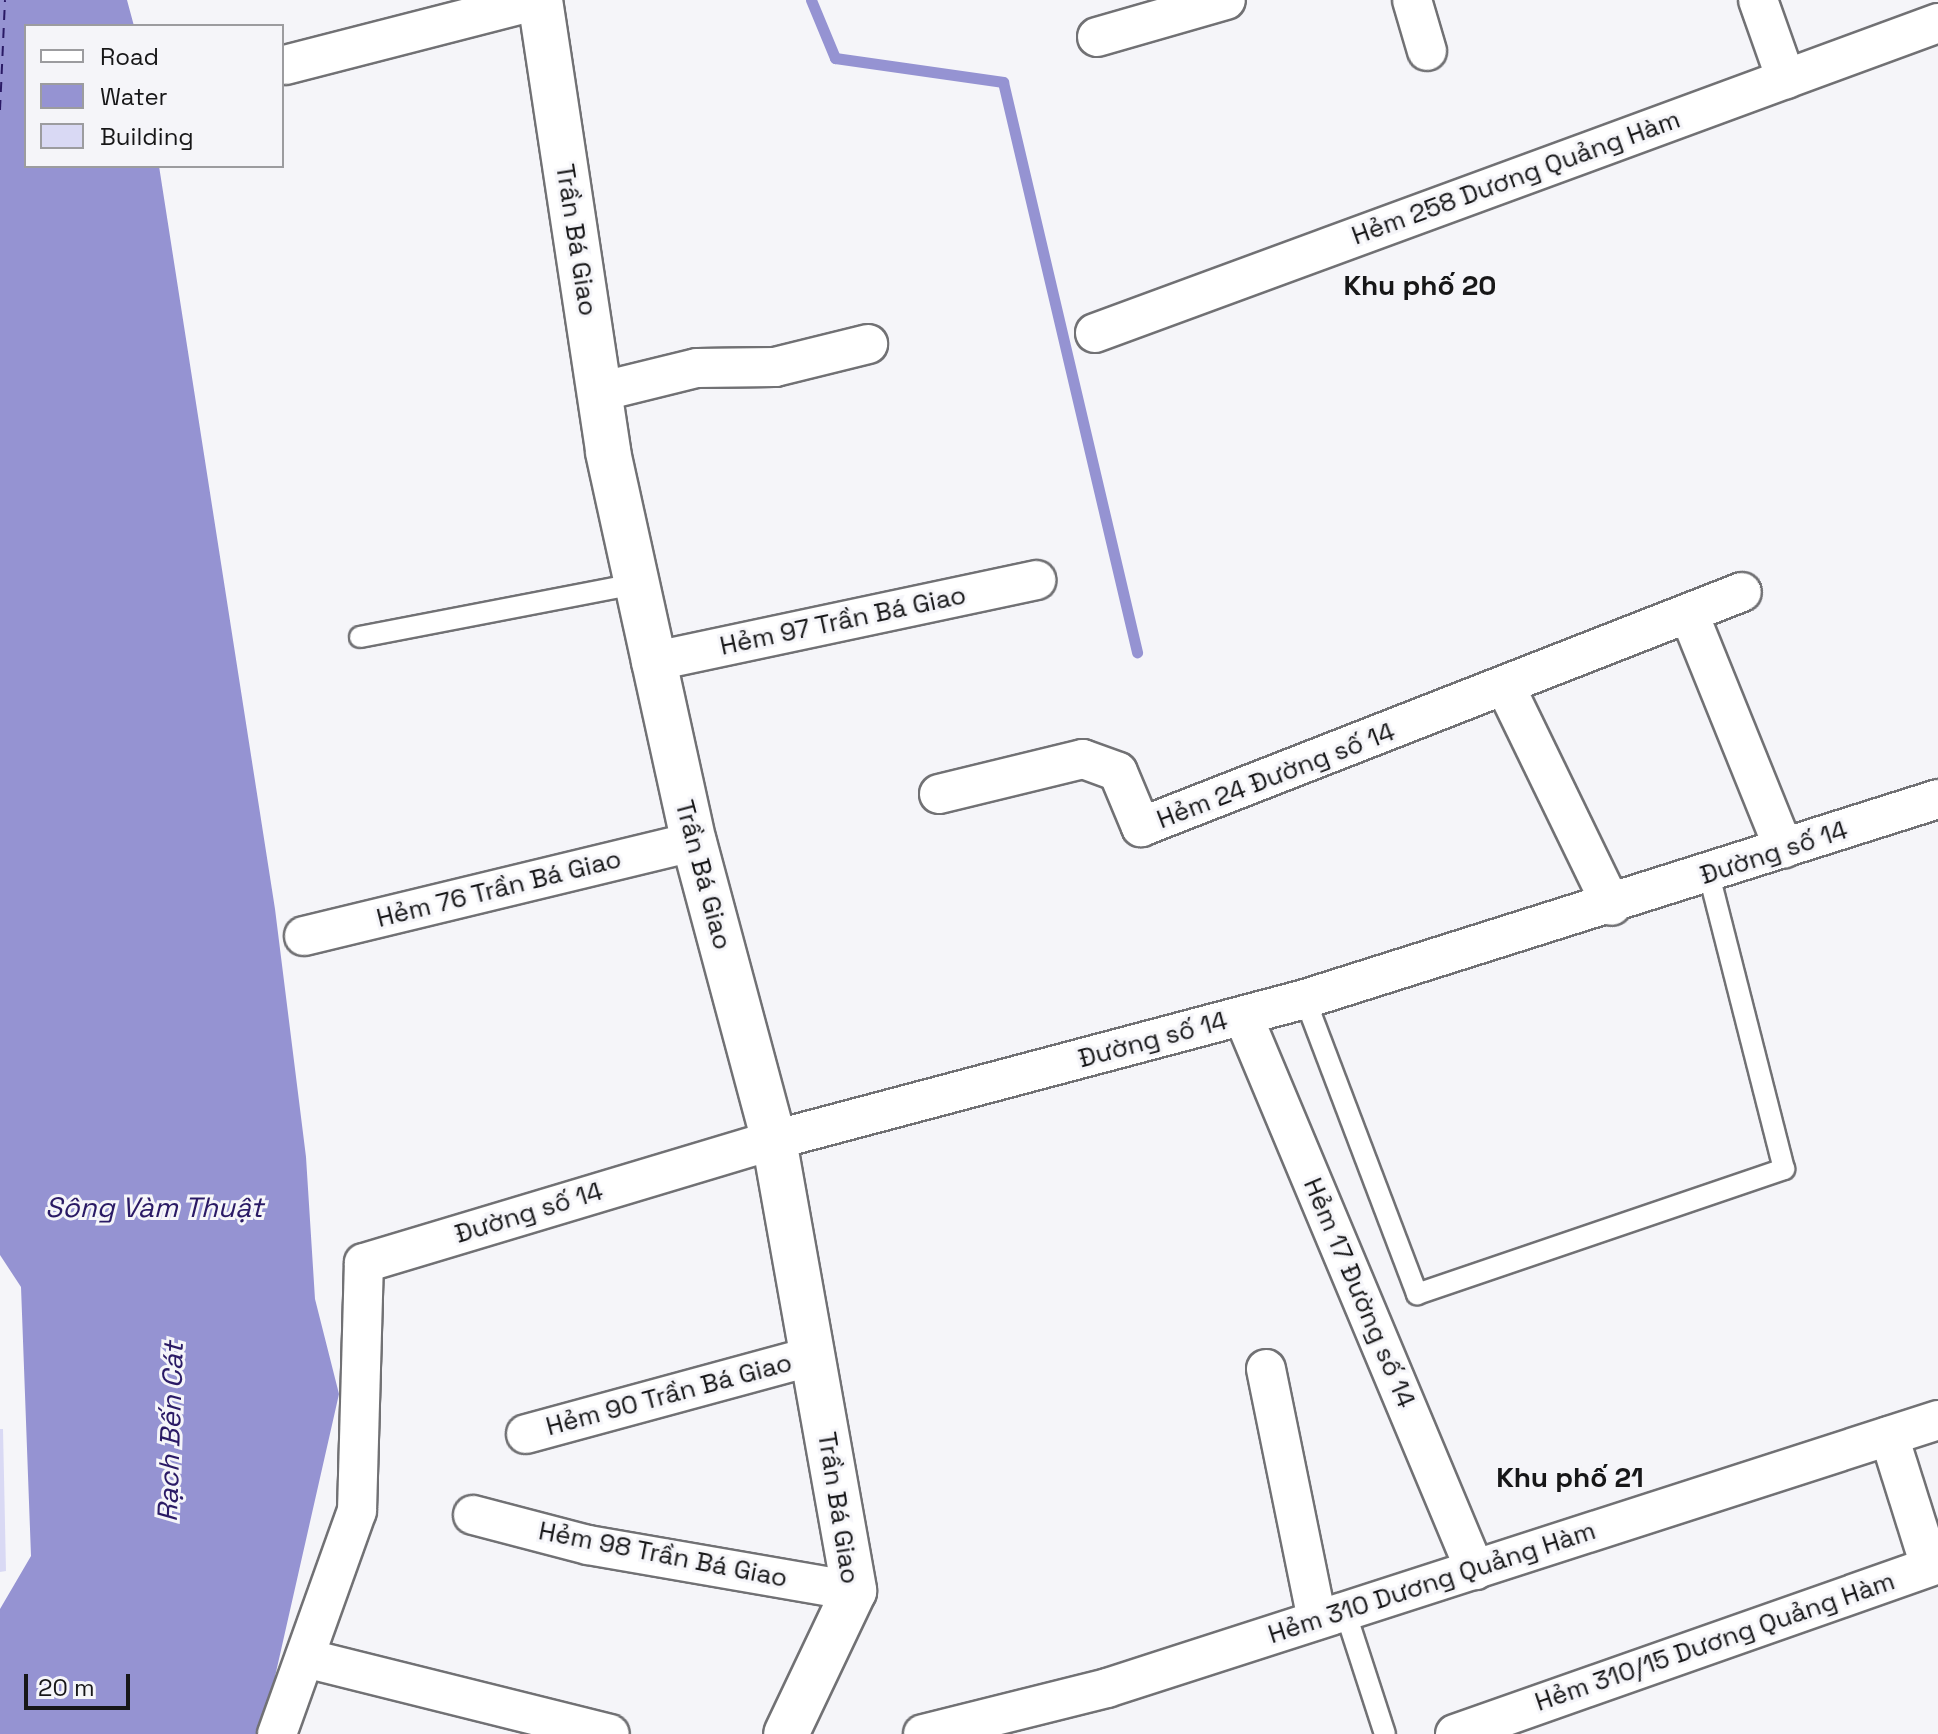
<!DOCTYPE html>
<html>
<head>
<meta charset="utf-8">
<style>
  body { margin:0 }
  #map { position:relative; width:1938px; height:1734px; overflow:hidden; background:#f5f5f9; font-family:"Space Grotesk",sans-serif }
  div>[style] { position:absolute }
  .water>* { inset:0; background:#9593d2 }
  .stream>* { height:11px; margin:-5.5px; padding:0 5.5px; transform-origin:5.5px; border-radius:5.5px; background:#9593d2 }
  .ferry>* { height:2px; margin-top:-1px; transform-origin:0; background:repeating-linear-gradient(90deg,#2a1a65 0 10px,transparent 0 18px) }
  .building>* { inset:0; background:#d9d9f4 }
  .roads { filter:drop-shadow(2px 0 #717174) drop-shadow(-2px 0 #717174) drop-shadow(0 2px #717174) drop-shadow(0 -2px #717174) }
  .lane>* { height:20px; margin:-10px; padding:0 10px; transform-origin:10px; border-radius:10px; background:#fff }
  .street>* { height:38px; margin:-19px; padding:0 19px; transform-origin:19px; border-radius:19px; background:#fff }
  .secondary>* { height:44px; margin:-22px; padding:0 22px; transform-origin:22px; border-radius:22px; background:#fff }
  span { translate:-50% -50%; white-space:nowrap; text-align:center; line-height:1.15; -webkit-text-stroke:6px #f5f5f9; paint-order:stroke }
  .street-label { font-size:26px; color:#171718 }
  .neighbourhood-label { font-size:28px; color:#171718; font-weight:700 }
  .water-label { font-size:28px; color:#2a1a65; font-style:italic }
  .legend { position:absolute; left:24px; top:24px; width:260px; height:144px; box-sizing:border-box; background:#f5f5f9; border:2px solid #9c9c9f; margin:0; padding:10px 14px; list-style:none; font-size:24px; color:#171718 }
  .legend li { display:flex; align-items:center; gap:16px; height:40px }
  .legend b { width:40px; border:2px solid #9c9c9f }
  .scale { position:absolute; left:24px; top:1674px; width:106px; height:36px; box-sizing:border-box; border:4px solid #171718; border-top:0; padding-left:10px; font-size:24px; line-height:28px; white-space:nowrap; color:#171718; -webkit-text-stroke:6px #f5f5f9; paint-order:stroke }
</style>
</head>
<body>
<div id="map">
  <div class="water">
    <i style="clip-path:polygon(0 0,127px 0,134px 26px,26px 26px,26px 166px,159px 166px,275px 909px,306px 1157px,315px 1299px,339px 1394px,262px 1734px,0 1734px,0 1609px,31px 1556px,21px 1287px,0 1255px)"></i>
  </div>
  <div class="stream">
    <i style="left:811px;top:0;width:63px;rotate:67.5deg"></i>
    <i style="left:835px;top:58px;width:170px;rotate:8.1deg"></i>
    <i style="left:1003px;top:82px;width:586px;rotate:76.77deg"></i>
  </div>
  <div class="ferry">
    <i style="left:0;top:110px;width:110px;rotate:-87.4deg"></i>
  </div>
  <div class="building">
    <i style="clip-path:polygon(0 1429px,3px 1429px,6px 1571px,0 1572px)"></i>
  </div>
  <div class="roads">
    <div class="lane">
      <i style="left:360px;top:637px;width:280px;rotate:-10.9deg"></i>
      <i style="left:1305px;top:999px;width:316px;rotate:69.2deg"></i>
      <i style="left:1417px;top:1294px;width:388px;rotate:-18.8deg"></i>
      <i style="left:1784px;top:1169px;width:304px;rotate:-104.3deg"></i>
      <i style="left:1345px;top:1611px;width:129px;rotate:72deg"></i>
    </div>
    <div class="street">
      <i style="left:1412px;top:0;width:53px;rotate:73.6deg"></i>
      <i style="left:1758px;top:0;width:84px;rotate:70.5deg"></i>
      <i style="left:1097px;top:37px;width:134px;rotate:-16deg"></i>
      <i style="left:285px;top:65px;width:262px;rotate:-14.4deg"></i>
      <i style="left:1095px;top:333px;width:898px;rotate:-20.19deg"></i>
      <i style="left:599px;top:392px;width:101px;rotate:-13.8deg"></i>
      <i style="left:697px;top:368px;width:78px;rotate:-0.7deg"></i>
      <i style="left:775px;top:367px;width:96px;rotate:-13.9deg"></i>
      <i style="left:1689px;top:614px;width:253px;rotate:68deg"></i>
      <i style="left:651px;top:662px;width:394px;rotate:-12deg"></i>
      <i style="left:1506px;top:688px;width:242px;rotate:64.1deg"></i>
      <i style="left:939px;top:794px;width:148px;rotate:-13.7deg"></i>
      <i style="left:1083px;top:759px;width:37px;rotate:20deg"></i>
      <i style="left:1118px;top:772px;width:60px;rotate:67.3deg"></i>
      <i style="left:1141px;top:827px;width:645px;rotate:-21.36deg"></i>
      <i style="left:304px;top:936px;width:401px;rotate:-13.6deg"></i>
      <i style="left:1243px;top:1016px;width:601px;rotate:67.28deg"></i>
      <i style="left:1266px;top:1369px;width:256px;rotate:78.5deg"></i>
      <i style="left:526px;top:1434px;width:297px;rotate:-15.2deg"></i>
      <i style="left:1889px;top:1436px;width:136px;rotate:72.5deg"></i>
      <i style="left:473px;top:1515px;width:119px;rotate:14.6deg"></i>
      <i style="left:588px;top:1545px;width:270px;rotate:9.8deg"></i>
      <i style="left:305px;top:1658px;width:314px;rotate:14deg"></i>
      <i style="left:277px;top:1734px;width:237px;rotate:-70.3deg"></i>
      <i style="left:357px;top:1511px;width:248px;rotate:-88.4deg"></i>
      <i style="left:364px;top:1263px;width:428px;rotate:-16.7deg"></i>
      <i style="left:774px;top:1140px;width:549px;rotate:-14.87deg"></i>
      <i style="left:1305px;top:999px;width:664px;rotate:-17.53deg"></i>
      <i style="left:923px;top:1734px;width:190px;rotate:-14deg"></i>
      <i style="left:1107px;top:1688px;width:873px;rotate:-17.87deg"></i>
      <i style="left:1455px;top:1734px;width:512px;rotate:-19.39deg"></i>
    </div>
    <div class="secondary">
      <i style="left:540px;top:0;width:457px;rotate:81.4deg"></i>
      <i style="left:608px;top:452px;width:399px;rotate:77.6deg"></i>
      <i style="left:694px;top:842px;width:309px;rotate:75deg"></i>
      <i style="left:774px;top:1140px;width:458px;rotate:79.9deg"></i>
      <i style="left:854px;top:1591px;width:158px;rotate:115.4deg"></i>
    </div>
  </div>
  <div class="street-label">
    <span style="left:1516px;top:178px;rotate:-20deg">Hẻm 258 Dương Quảng Hàm</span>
    <span style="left:576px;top:240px;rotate:81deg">Trần Bá Giao</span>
    <span style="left:843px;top:621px;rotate:-12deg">Hẻm 97 Trần Bá Giao</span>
    <span style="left:1276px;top:776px;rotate:-21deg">Hẻm 24 Đường số 14</span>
    <span style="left:1774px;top:853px;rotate:-18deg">Đường số 14</span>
    <span style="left:703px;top:875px;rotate:75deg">Trần Bá Giao</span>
    <span style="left:499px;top:889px;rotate:-14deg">Hẻm 76 Trần Bá Giao</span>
    <span style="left:1153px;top:1040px;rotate:-15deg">Đường số 14</span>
    <span style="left:529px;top:1213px;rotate:-17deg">Đường số 14</span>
    <span style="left:1359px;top:1293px;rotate:67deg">Hẻm 17 Đường số 14</span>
    <span style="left:669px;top:1395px;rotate:-15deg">Hẻm 90 Trần Bá Giao</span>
    <span style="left:838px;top:1508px;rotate:81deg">Trần Bá Giao</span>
    <span style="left:663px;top:1555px;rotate:11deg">Hẻm 98 Trần Bá Giao</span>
    <span style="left:1432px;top:1583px;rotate:-18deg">Hẻm 310 Dương Quảng Hàm</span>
    <span style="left:1715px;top:1642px;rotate:-19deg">Hẻm 310/15 Dương Quảng Hàm</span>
  </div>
  <div class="neighbourhood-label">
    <span style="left:1420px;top:285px">Khu phố 20</span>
    <span style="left:1570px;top:1477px">Khu phố 21</span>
  </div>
  <div class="water-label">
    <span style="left:154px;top:1207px">Sông Vàm Thuật</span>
    <span style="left:170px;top:1432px;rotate:-88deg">Rạch Bến Cát</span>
  </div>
  <ul class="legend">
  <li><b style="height:10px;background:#fff"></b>Road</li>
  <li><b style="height:22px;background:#9593d2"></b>Water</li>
  <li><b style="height:22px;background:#d9d9f4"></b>Building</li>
  </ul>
  <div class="scale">20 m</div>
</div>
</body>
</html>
